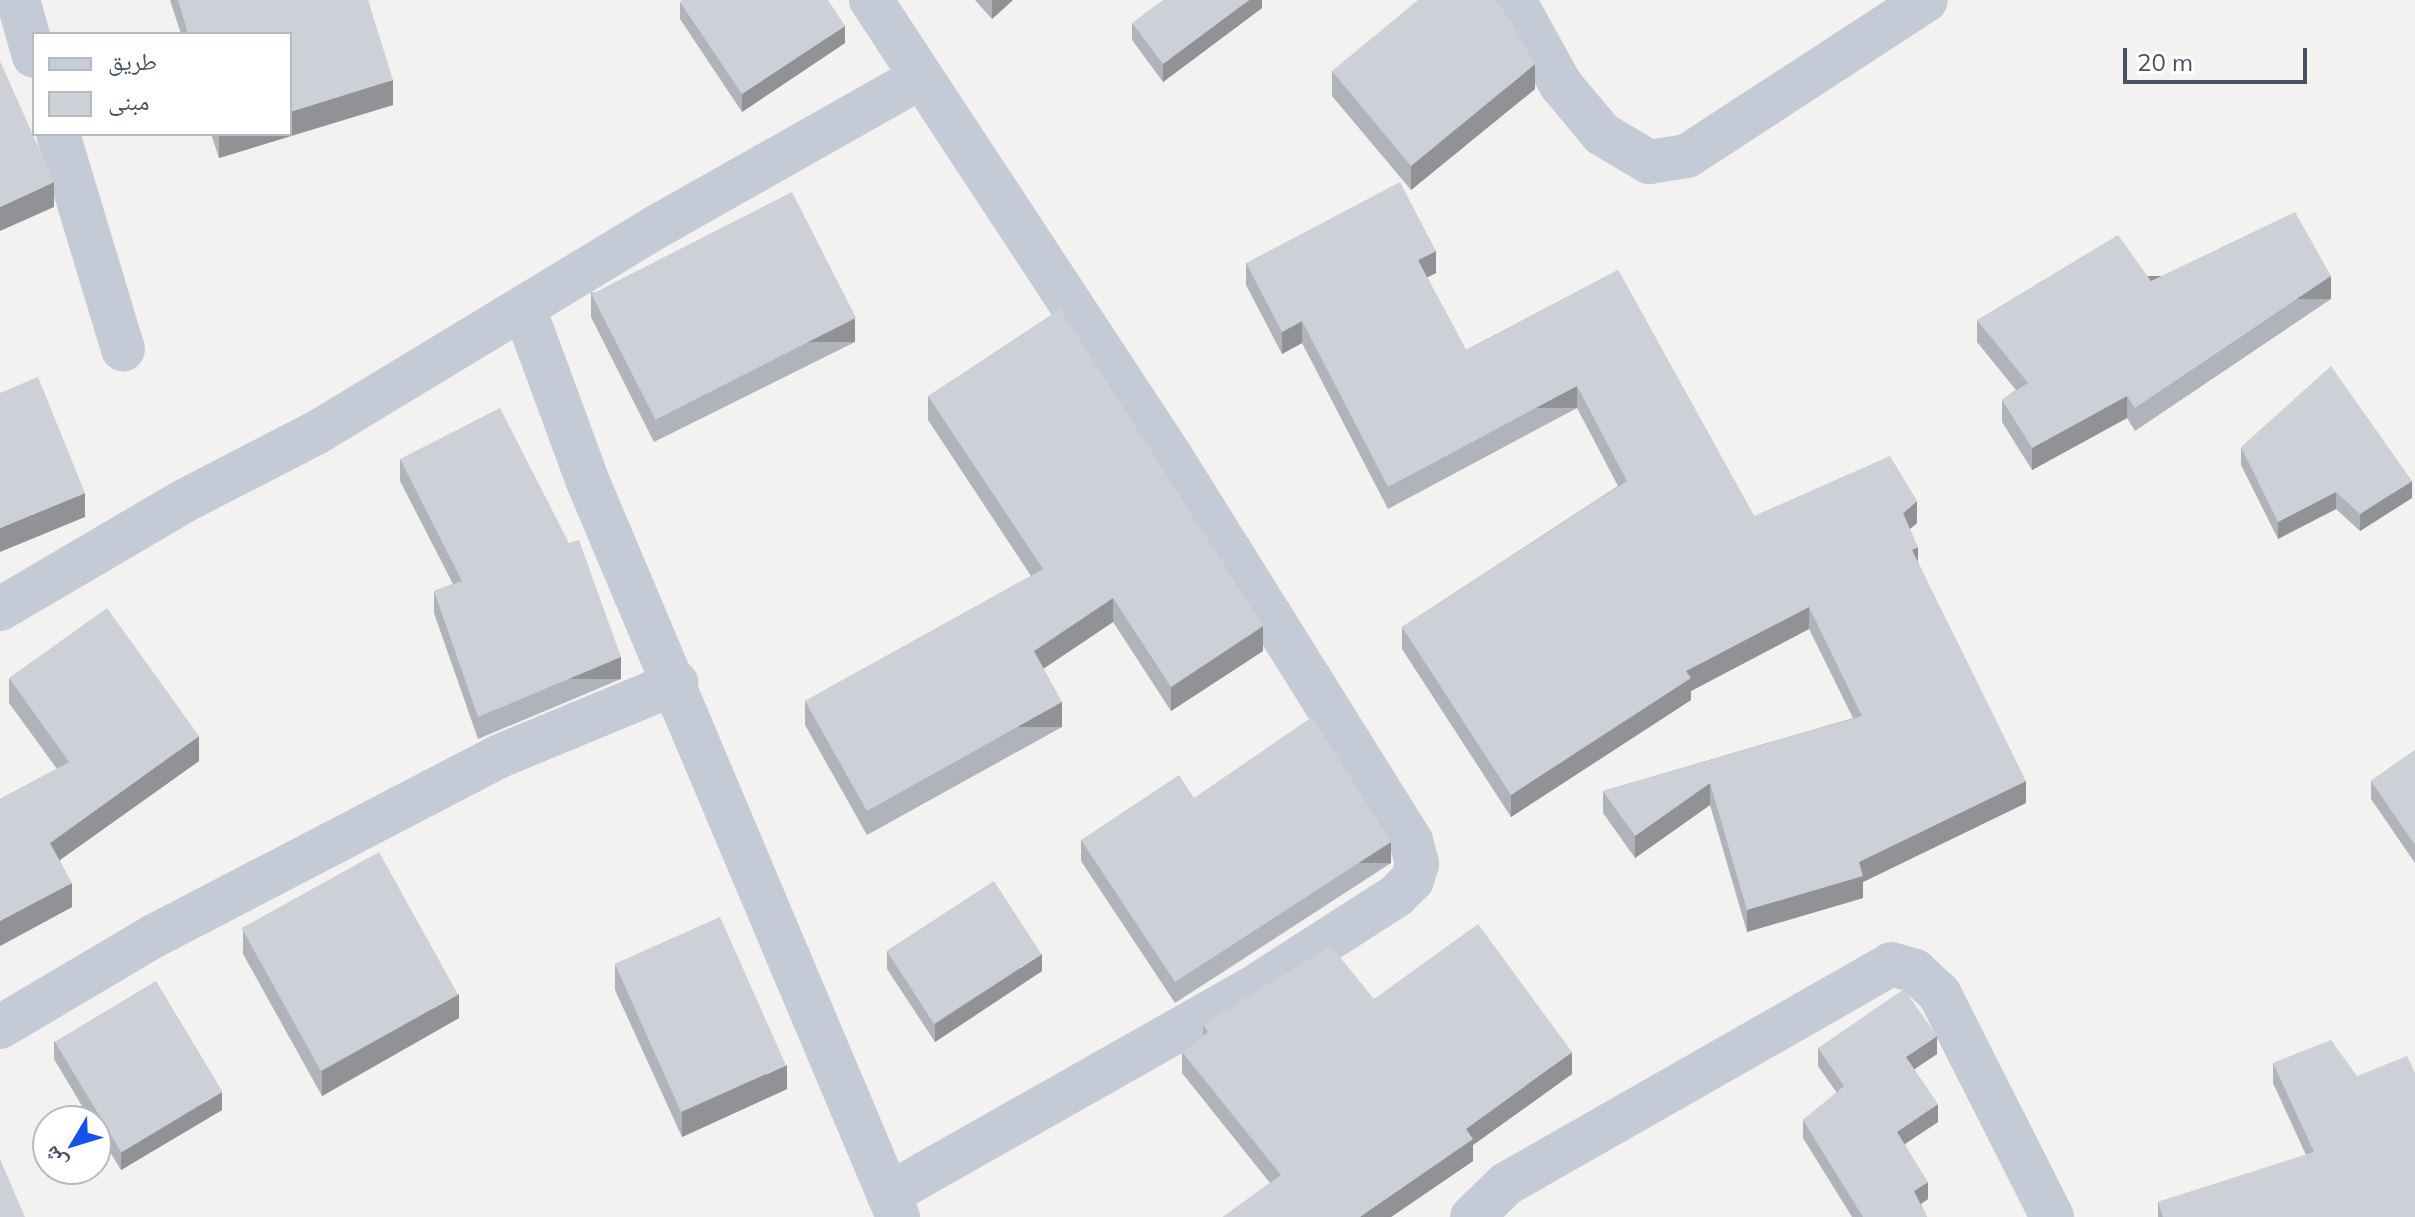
<!DOCTYPE html>
<html>
<head>
<meta charset="utf-8">
<style>
  body { margin:0 }
  #map { position:relative; width:2415px; height:1217px; overflow:hidden; background:#f4f2f1; font-family:Mulish,"Noto Naskh Arabic",sans-serif }
  div>[style] { position:absolute }
  .minor>* { height:44px; margin:-22px; padding:0 22px; transform-origin:22px; border-radius:22px; background:#c5cbd6 }
  .wall>* { inset:0; background:#b0b3b9 }
  .shaded-wall>* { inset:0; background:#909296; transform-origin:0 0 }
  .building>* { inset:0; background:#cdd0d7; transform-origin:0 0 }
  span { translate:-50% -50%; white-space:nowrap; text-align:center; line-height:1.15; -webkit-text-stroke:7px #fff; paint-order:stroke }
  .legend { position:absolute; left:32px; top:32px; width:260px; height:104px; box-sizing:border-box; background:#fff; border:2px solid #b6b9bf; margin:0; padding:10px 14px; list-style:none; font-size:24px; color:#485160 }
  .legend li { display:flex; align-items:center; gap:16px; height:40px }
  .legend b { width:40px; border:2px solid #b6b9bf }
  .north { position:absolute; left:32px; top:1105px; width:80px; height:80px; box-sizing:border-box; background:#fff; border:2px solid #b6b9bf; border-radius:50%; rotate:232deg; font-size:22px; font-weight:700; line-height:32px; text-align:center; color:#485160 }
  .north::after { content:''; display:block; margin:auto; width:28px; height:36px; background:#1552ea; clip-path:polygon(50% 0,100% 100%,50% 72%,0 100%) }
  .scale { position:absolute; left:2123px; top:48px; width:184px; height:36px; box-sizing:border-box; border:4px solid #485160; border-top:0; padding-left:10px; font-size:24px; line-height:28px; white-space:nowrap; color:#485160; -webkit-text-stroke:6px #fff; paint-order:stroke }
</style>
</head>
<body>
<div id="map">
  <div class="minor">
    <i style="left:18px;top:0;width:58px;rotate:74.1deg"></i>
    <i style="left:871px;top:0;width:544px;rotate:56.69deg"></i>
    <i style="left:1170px;top:455px;width:455px;rotate:58deg"></i>
    <i style="left:1411px;top:841px;width:24px;rotate:75deg"></i>
    <i style="left:1417px;top:864px;width:17px;rotate:107deg"></i>
    <i style="left:1412px;top:880px;width:23px;rotate:135deg"></i>
    <i style="left:1396px;top:896px;width:172px;rotate:147.3deg"></i>
    <i style="left:1251px;top:989px;width:417px;rotate:150.5deg"></i>
    <i style="left:1514px;top:0;width:97px;rotate:61.1deg"></i>
    <i style="left:1561px;top:85px;width:64px;rotate:50.1deg"></i>
    <i style="left:1602px;top:134px;width:55px;rotate:30.8deg"></i>
    <i style="left:1649px;top:162px;width:38px;rotate:-9deg"></i>
    <i style="left:1687px;top:156px;width:285px;rotate:-33.1deg"></i>
    <i style="left:58px;top:134px;width:225px;rotate:73.2deg"></i>
    <i style="left:524px;top:308px;width:185px;rotate:69.8deg"></i>
    <i style="left:588px;top:482px;width:798px;rotate:67.13deg"></i>
    <i style="left:0;top:609px;width:213px;rotate:-30.4deg"></i>
    <i style="left:184px;top:501px;width:148px;rotate:-27.3deg"></i>
    <i style="left:316px;top:433px;width:400px;rotate:-31.2deg"></i>
    <i style="left:658px;top:226px;width:301px;rotate:-29.5deg"></i>
    <i style="left:0;top:1027px;width:179px;rotate:-30.6deg"></i>
    <i style="left:154px;top:936px;width:390px;rotate:-27.5deg"></i>
    <i style="left:500px;top:756px;width:191px;rotate:-22.5deg"></i>
    <i style="left:1472px;top:1217px;width:47px;rotate:-44.1deg"></i>
    <i style="left:1506px;top:1184px;width:443px;rotate:-29.7deg"></i>
    <i style="left:1891px;top:964px;width:25px;rotate:16deg"></i>
    <i style="left:1915px;top:971px;width:33px;rotate:43deg"></i>
    <i style="left:1939px;top:993px;width:251px;rotate:63.2deg"></i>
  </div>
  <div class="wall">
    <i style="clip-path:polygon(170px 0,368px 0,393px 105px,219px 158px,211px 134px,290px 134px,290px 34px,181px 34px)"></i>
    <i style="clip-path:polygon(975px 0,1013px 0,992px 19px)"></i>
    <i style="clip-path:polygon(1262px 0,1262px 8px,1163px 82px,1132px 40px,1132px 23px)"></i>
    <i style="clip-path:polygon(680px 2px,845px 43px,742px 112px,680px 19px)"></i>
    <i style="clip-path:polygon(1332px 71px,1535px 89px,1411px 190px,1332px 96px)"></i>
    <i style="clip-path:polygon(1246px 263px,1436px 273px,1427px 277px,1466px 350px,1618px 270px,1754px 516px,1917px 523px,1910px 529px,1918px 562px,2026px 803px,1863px 882px,1863px 898px,1747px 932px,1710px 805px,1635px 858px,1603px 813px,1603px 791px,1853px 718px,1809px 629px,1691px 691px,1691px 700px,1511px 817px,1402px 649px,1402px 627px,1618px 486px,1577px 408px,1388px 509px,1302px 343px,1282px 354px,1246px 285px)"></i>
    <i style="clip-path:polygon(2151px 281px,2331px 299px,2135px 431px,2127px 418px,2032px 470px,2002px 422px,2002px 400px,2016px 390px,1977px 342px,1977px 320px)"></i>
    <i style="clip-path:polygon(591px 292px,855px 342px,654px 442px,591px 317px)"></i>
    <i style="clip-path:polygon(928px 396px,1263px 651px,1171px 711px,1113px 622px,1043px 669px,1062px 727px,867px 835px,805px 725px,805px 701px,1031px 576px,928px 420px)"></i>
    <i style="clip-path:polygon(2241px 447px,2412px 498px,2360px 531px,2336px 509px,2278px 539px,2241px 465px)"></i>
    <i style="clip-path:polygon(400px 459px,621px 679px,478px 739px,434px 613px,434px 591px,453px 584px,400px 481px)"></i>
    <i style="clip-path:polygon(9px 678px,199px 761px,60px 860px,72px 907px,0 946px,0 799px,57px 769px,9px 703px)"></i>
    <i style="clip-path:polygon(2415px 750px,2415px 863px,2371px 799px,2371px 781px)"></i>
    <i style="clip-path:polygon(1194px 798px,1391px 863px,1175px 1003px,1081px 861px,1081px 840px)"></i>
    <i style="clip-path:polygon(243px 930px,459px 1018px,322px 1096px,243px 954px)"></i>
    <i style="clip-path:polygon(887px 951px,1042px 971px,935px 1042px,887px 969px)"></i>
    <i style="clip-path:polygon(615px 965px,787px 1089px,682px 1137px,615px 990px)"></i>
    <i style="clip-path:polygon(1374px 999px,1572px 1074px,1473px 1145px,1473px 1161px,1391px 1217px,1223px 1217px,1270px 1183px,1182px 1073px,1182px 1052px,1203px 1036px,1203px 1024px)"></i>
    <i style="clip-path:polygon(54px 1041px,222px 1110px,121px 1170px,96px 1129px,96px 1121px,91px 1121px,54px 1059px)"></i>
    <i style="clip-path:polygon(1818px 1048px,1937px 1054px,1914px 1069px,1938px 1122px,1905px 1144px,1928px 1199px,1921px 1204px,1927px 1217px,1852px 1217px,1803px 1138px,1803px 1120px,1837px 1093px,1818px 1066px)"></i>
    <i style="clip-path:polygon(2273px 1063px,2357px 1076px,2415px 1217px,2158px 1217px,2158px 1202px,2306px 1155px,2273px 1083px)"></i>
  </div>
  <div class="shaded-wall">
    <i style="clip-path:polygon(992px 0,1013px 0,992px 19px)"></i>
    <i style="clip-path:polygon(1249px 0,1262px 0,1262px 8px,1163px 82px,1163px 64px)"></i>
    <i style="clip-path:polygon(845px 26px,845px 43px,742px 112px,742px 94px)"></i>
    <i style="clip-path:polygon(1535px 64px,1535px 89px,1411px 190px,1411px 166px)"></i>
    <i style="clip-path:polygon(393px 80px,393px 105px,219px 158px,219px 134px,290px 134px,290px 112px)"></i>
    <i style="clip-path:polygon(54px 182px,54px 207px,0 231px,0 207px)"></i>
    <i style="clip-path:polygon(1436px 251px,1436px 273px,1418px 282px,1418px 260px)"></i>
    <i style="left:2331px;top:276px;width:23px;height:236px;rotate:90deg"></i>
    <i style="left:855px;top:318px;width:24px;height:225px;rotate:90deg"></i>
    <i style="clip-path:polygon(1302px 321px,1302px 343px,1282px 354px,1282px 332px)"></i>
    <i style="left:1577px;top:386px;width:22px;height:214px;rotate:90deg"></i>
    <i style="clip-path:polygon(2127px 396px,2127px 418px,2032px 470px,2032px 448px)"></i>
    <i style="clip-path:polygon(2412px 481px,2412px 498px,2360px 531px,2360px 514px)"></i>
    <i style="clip-path:polygon(2336px 492px,2336px 509px,2278px 539px,2278px 522px)"></i>
    <i style="clip-path:polygon(85px 493px,85px 517px,0 552px,0 528px)"></i>
    <i style="clip-path:polygon(1917px 501px,1917px 523px,1903px 535px,1903px 513px)"></i>
    <i style="clip-path:polygon(1918px 547px,1918px 569px,1912px 550px)"></i>
    <i style="clip-path:polygon(1113px 598px,1113px 622px,1034px 675px,1034px 651px)"></i>
    <i style="clip-path:polygon(1809px 607px,1809px 629px,1691px 691px,1691px 700px,1511px 817px,1511px 795px,1686px 671px)"></i>
    <i style="clip-path:polygon(1263px 626px,1263px 651px,1171px 711px,1171px 687px)"></i>
    <i style="left:621px;top:657px;width:22px;height:155px;rotate:90deg"></i>
    <i style="left:1062px;top:702px;width:25px;height:223px;rotate:90deg"></i>
    <i style="clip-path:polygon(199px 736px,199px 761px,50px 867px,50px 843px)"></i>
    <i style="clip-path:polygon(2026px 781px,2026px 803px,1863px 882px,1863px 898px,1747px 932px,1747px 910px,1859px 862px)"></i>
    <i style="clip-path:polygon(1710px 783px,1710px 805px,1635px 858px,1635px 836px)"></i>
    <i style="left:1391px;top:842px;width:21px;height:257px;rotate:90deg"></i>
    <i style="clip-path:polygon(72px 883px,72px 907px,0 946px,0 921px)"></i>
    <i style="clip-path:polygon(1042px 954px,1042px 971px,935px 1042px,935px 1024px)"></i>
    <i style="clip-path:polygon(459px 994px,459px 1018px,322px 1096px,322px 1071px)"></i>
    <i style="clip-path:polygon(1937px 1036px,1937px 1054px,1906px 1075px,1906px 1057px)"></i>
    <i style="clip-path:polygon(1572px 1052px,1572px 1074px,1473px 1145px,1473px 1161px,1391px 1217px,1360px 1217px,1466px 1129px)"></i>
    <i style="clip-path:polygon(787px 1065px,787px 1089px,682px 1137px,682px 1112px)"></i>
    <i style="clip-path:polygon(222px 1092px,222px 1110px,121px 1170px,121px 1153px)"></i>
    <i style="clip-path:polygon(1938px 1104px,1938px 1122px,1897px 1149px,1897px 1132px)"></i>
    <i style="clip-path:polygon(1928px 1182px,1928px 1199px,1914px 1208px,1914px 1191px)"></i>
  </div>
  <div class="building">
    <i style="clip-path:polygon(178px 0,368px 0,393px 80px,290px 112px,290px 34px,188px 34px)"></i>
    <i style="clip-path:polygon(682px 0,828px 0,845px 26px,742px 94px,680px 2px)"></i>
    <i style="clip-path:polygon(1163px 0,1249px 0,1163px 64px,1132px 23px)"></i>
    <i style="clip-path:polygon(1418px 0,1494px 0,1509px 18px,1535px 64px,1411px 166px,1332px 71px)"></i>
    <i style="clip-path:polygon(0 61px,54px 182px,0 207px)"></i>
    <i style="clip-path:polygon(1400px 182px,1436px 251px,1418px 260px,1466px 350px,1618px 270px,1754px 516px,1890px 456px,1917px 501px,1903px 513px,1918px 547px,1912px 550px,2026px 781px,1859px 862px,1863px 876px,1747px 910px,1710px 783px,1635px 836px,1603px 791px,1862px 716px,1809px 607px,1686px 671px,1691px 678px,1511px 795px,1402px 627px,1627px 481px,1577px 386px,1388px 487px,1302px 321px,1282px 332px,1246px 263px)"></i>
    <i style="left:792px;top:192px;width:141px;height:225px;rotate:63deg"></i>
    <i style="clip-path:polygon(2295px 212px,2331px 276px,2135px 408px,2127px 396px,2032px 448px,2002px 400px,2028px 383px,1977px 320px,2118px 235px,2151px 281px)"></i>
    <i style="clip-path:polygon(1060px 309px,1263px 626px,1171px 687px,1113px 598px,1034px 651px,1062px 702px,867px 811px,805px 701px,1043px 569px,928px 396px)"></i>
    <i style="clip-path:polygon(2331px 366px,2412px 481px,2360px 514px,2336px 492px,2278px 522px,2241px 447px)"></i>
    <i style="clip-path:polygon(38px 377px,85px 493px,0 528px,0 393px)"></i>
    <i style="clip-path:polygon(500px 408px,569px 543px,579px 540px,621px 657px,478px 717px,434px 591px,462px 581px,400px 459px)"></i>
    <i style="clip-path:polygon(107px 608px,199px 736px,50px 843px,72px 883px,0 921px,0 799px,69px 762px,9px 678px)"></i>
    <i style="clip-path:polygon(1312px 717px,1391px 842px,1175px 982px,1081px 840px,1179px 775px,1194px 798px)"></i>
    <i style="clip-path:polygon(2415px 750px,2415px 845px,2371px 781px)"></i>
    <i style="left:379px;top:852px;width:163px;height:157px;rotate:61deg"></i>
    <i style="left:994px;top:881px;width:87px;height:128px;rotate:57deg"></i>
    <i style="left:720px;top:917px;width:162px;height:115px;rotate:66deg"></i>
    <i style="clip-path:polygon(1478px 924px,1572px 1052px,1466px 1129px,1473px 1139px,1360px 1217px,1223px 1217px,1281px 1175px,1182px 1052px,1208px 1032px,1203px 1024px,1331px 946px,1374px 999px)"></i>
    <i style="left:156px;top:981px;width:129px;height:118px;rotate:59deg"></i>
    <i style="clip-path:polygon(1904px 989px,1937px 1036px,1906px 1057px,1938px 1104px,1897px 1132px,1928px 1182px,1914px 1191px,1927px 1217px,1863px 1217px,1803px 1120px,1844px 1086px,1818px 1048px)"></i>
    <i style="clip-path:polygon(2331px 1040px,2357px 1076px,2407px 1056px,2415px 1073px,2415px 1217px,2163px 1217px,2158px 1202px,2314px 1152px,2273px 1063px)"></i>
    <i style="clip-path:polygon(0 1159px,25px 1217px,0 1217px)"></i>
  </div>
  <ul class="legend">
  <li><b style="height:10px;background:#c5cbd6"></b>طريق</li>
  <li><b style="height:22px;background:#cdd0d7"></b>مبنى</li>
  </ul>
  <div class="north">ش</div>
  <div class="scale">20 m</div>
</div>
</body>
</html>
